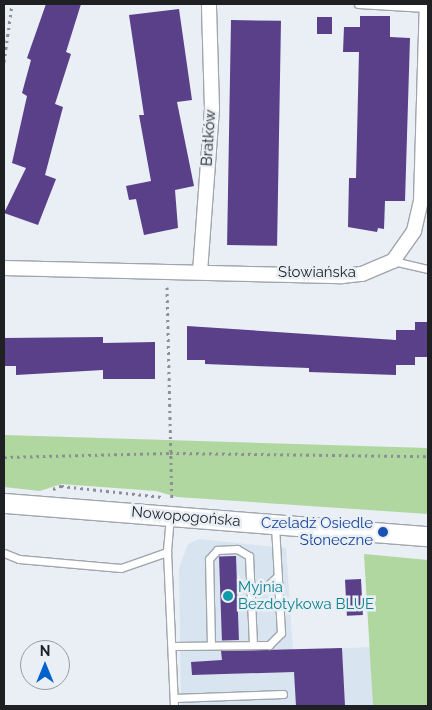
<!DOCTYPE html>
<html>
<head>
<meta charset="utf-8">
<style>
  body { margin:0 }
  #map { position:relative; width:432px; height:710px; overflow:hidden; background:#e9eff5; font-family:Raleway,sans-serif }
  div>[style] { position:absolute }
  .built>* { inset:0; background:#d8e4ef }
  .green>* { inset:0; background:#b0d79f }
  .building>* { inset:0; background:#5a3f89; transform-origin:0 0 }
  .path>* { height:3px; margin-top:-1.5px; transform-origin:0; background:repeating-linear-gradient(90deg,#8c9095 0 2.5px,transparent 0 6.5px) }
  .roads { filter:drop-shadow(1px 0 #a1a6ac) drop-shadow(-1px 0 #a1a6ac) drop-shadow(0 1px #a1a6ac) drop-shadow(0 -1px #a1a6ac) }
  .lane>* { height:7px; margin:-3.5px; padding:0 3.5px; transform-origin:3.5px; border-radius:3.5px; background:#fff }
  .street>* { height:14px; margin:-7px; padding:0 7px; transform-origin:7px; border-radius:7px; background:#fff }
  .secondary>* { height:19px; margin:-9.5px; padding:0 9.5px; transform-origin:9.5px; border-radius:9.5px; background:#fff }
  .dots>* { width:14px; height:14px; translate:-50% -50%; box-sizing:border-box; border:2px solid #e9eff5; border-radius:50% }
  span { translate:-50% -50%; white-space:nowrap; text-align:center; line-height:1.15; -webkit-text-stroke:5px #e9eff5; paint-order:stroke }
  .street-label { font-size:15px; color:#1e2023 }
  .transit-label { font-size:15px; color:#164399 }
  .right { translate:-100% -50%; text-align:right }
  .culture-label { font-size:15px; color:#0d838f }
  .left { translate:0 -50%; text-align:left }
  .frame { position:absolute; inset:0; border:5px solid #1e2023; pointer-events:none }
  .north { position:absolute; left:20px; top:640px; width:50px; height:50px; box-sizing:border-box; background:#e9eff5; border:1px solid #989ca1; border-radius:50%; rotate:0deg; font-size:14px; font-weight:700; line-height:20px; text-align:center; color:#1e2023 }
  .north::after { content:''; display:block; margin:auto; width:18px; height:22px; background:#0162cb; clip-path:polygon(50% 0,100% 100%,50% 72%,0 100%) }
</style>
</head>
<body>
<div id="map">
  <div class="built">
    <i style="clip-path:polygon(199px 539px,286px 548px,293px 651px,370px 647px,373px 706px,181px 706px,179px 568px,188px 544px)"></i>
  </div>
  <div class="green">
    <i style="clip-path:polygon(4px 435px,428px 448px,428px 514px,177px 497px,156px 491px,61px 484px,40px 491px,4px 487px)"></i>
    <i style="clip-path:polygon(364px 554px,428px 560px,428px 706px,373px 706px)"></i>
  </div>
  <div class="building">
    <i style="clip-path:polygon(46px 4px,81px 4px,66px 52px,71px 54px,55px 104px,63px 107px,45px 175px,56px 179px,38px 225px,4px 213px,26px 168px,12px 163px,27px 96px,22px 93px,31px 60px,27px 58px)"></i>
    <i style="clip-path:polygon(179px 9px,192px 100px,177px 102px,194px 186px,175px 190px,178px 228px,144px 235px,136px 199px,129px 200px,126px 186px,151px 181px,139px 115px,144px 115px,129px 15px)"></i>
    <i style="clip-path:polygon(360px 16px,390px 16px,390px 37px,410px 38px,405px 201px,385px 201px,384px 229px,378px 228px,377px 232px,348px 227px,349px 178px,356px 178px,359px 52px,343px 52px,344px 27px,360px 27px)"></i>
    <i style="left:317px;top:17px;width:15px;height:17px"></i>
    <i style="left:231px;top:20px;width:50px;height:225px;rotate:1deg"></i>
    <i style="clip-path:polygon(415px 322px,428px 322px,428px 357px,415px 357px,415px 365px,396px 365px,396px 375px,309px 372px,309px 368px,205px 364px,205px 360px,187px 360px,187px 326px,396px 340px,396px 330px,415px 330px)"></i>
    <i style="clip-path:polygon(103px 337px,103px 343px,155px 342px,155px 379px,103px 379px,103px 370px,16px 375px,16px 366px,4px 366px,4px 338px)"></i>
    <i style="left:236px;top:556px;width:84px;height:17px;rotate:88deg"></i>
    <i style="left:361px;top:579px;width:36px;height:16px;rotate:87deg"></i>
    <i style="clip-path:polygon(342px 648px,345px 706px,296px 706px,294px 672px,192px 675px,191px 662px,222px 660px,221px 651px)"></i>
  </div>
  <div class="path">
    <i style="left:4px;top:62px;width:59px;rotate:-82.1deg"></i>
    <i style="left:167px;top:287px;width:213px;rotate:88.7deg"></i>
    <i style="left:4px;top:457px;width:166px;rotate:-1.4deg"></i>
    <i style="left:170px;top:453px;width:258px;rotate:0.7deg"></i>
    <i style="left:53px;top:489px;width:9px;rotate:-21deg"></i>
    <i style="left:61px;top:486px;width:102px;rotate:6.2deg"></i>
  </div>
  <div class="roads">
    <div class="lane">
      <i style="left:358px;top:4px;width:68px;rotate:3.4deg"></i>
      <i style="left:393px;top:261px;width:36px;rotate:13deg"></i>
      <i style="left:170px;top:516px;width:36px;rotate:95deg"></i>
      <i style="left:167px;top:552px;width:154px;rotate:87.4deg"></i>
      <i style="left:4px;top:553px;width:16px;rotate:22deg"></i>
      <i style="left:19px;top:559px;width:102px;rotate:5deg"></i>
      <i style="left:121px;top:568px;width:49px;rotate:-19.2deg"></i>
      <i style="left:251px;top:591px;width:16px;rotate:-15deg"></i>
      <i style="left:266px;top:587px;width:16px;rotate:-43deg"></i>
      <i style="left:211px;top:645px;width:86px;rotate:-91.3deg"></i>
      <i style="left:209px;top:559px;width:12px;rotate:-48deg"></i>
      <i style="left:217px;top:550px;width:20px;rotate:-3deg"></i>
      <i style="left:237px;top:549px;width:14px;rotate:30deg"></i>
      <i style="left:249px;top:556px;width:89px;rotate:87.4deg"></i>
      <i style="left:173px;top:646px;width:96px;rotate:-0.6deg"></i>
      <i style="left:269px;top:645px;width:17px;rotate:-45deg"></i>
      <i style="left:281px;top:633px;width:107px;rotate:-93.2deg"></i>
      <i style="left:174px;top:698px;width:109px;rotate:-2.1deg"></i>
    </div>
    <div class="street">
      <i style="left:4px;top:268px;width:338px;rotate:1.4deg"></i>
      <i style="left:342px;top:276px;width:20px;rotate:-6deg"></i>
      <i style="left:362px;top:274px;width:34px;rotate:-23deg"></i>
      <i style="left:393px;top:261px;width:37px;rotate:-55deg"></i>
      <i style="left:414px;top:231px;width:31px;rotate:-77deg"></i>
      <i style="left:421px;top:201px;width:197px;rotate:-88.3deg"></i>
      <i style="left:200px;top:272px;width:164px;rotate:-85.8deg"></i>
      <i style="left:212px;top:108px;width:104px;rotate:-91.7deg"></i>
    </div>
    <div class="secondary">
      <i style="left:4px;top:503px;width:425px;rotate:4.5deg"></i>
    </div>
  </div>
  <div class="dots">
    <i style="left:383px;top:532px;background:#1a4fb4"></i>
    <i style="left:228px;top:596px;background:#0f9aa8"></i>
  </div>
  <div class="street-label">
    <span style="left:209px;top:138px;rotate:-86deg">Bratków</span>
    <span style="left:317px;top:273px">Słowiańska</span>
    <span style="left:186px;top:517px;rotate:5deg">Nowopogońska</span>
  </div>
  <div class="transit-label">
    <span class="right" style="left:373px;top:532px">Czeladź Osiedle<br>Słoneczne</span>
  </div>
  <div class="culture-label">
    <span class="left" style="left:238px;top:596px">Myjnia<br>Bezdotykowa BLUE</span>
  </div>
  <div class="frame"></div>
  <div class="north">N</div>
</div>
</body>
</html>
